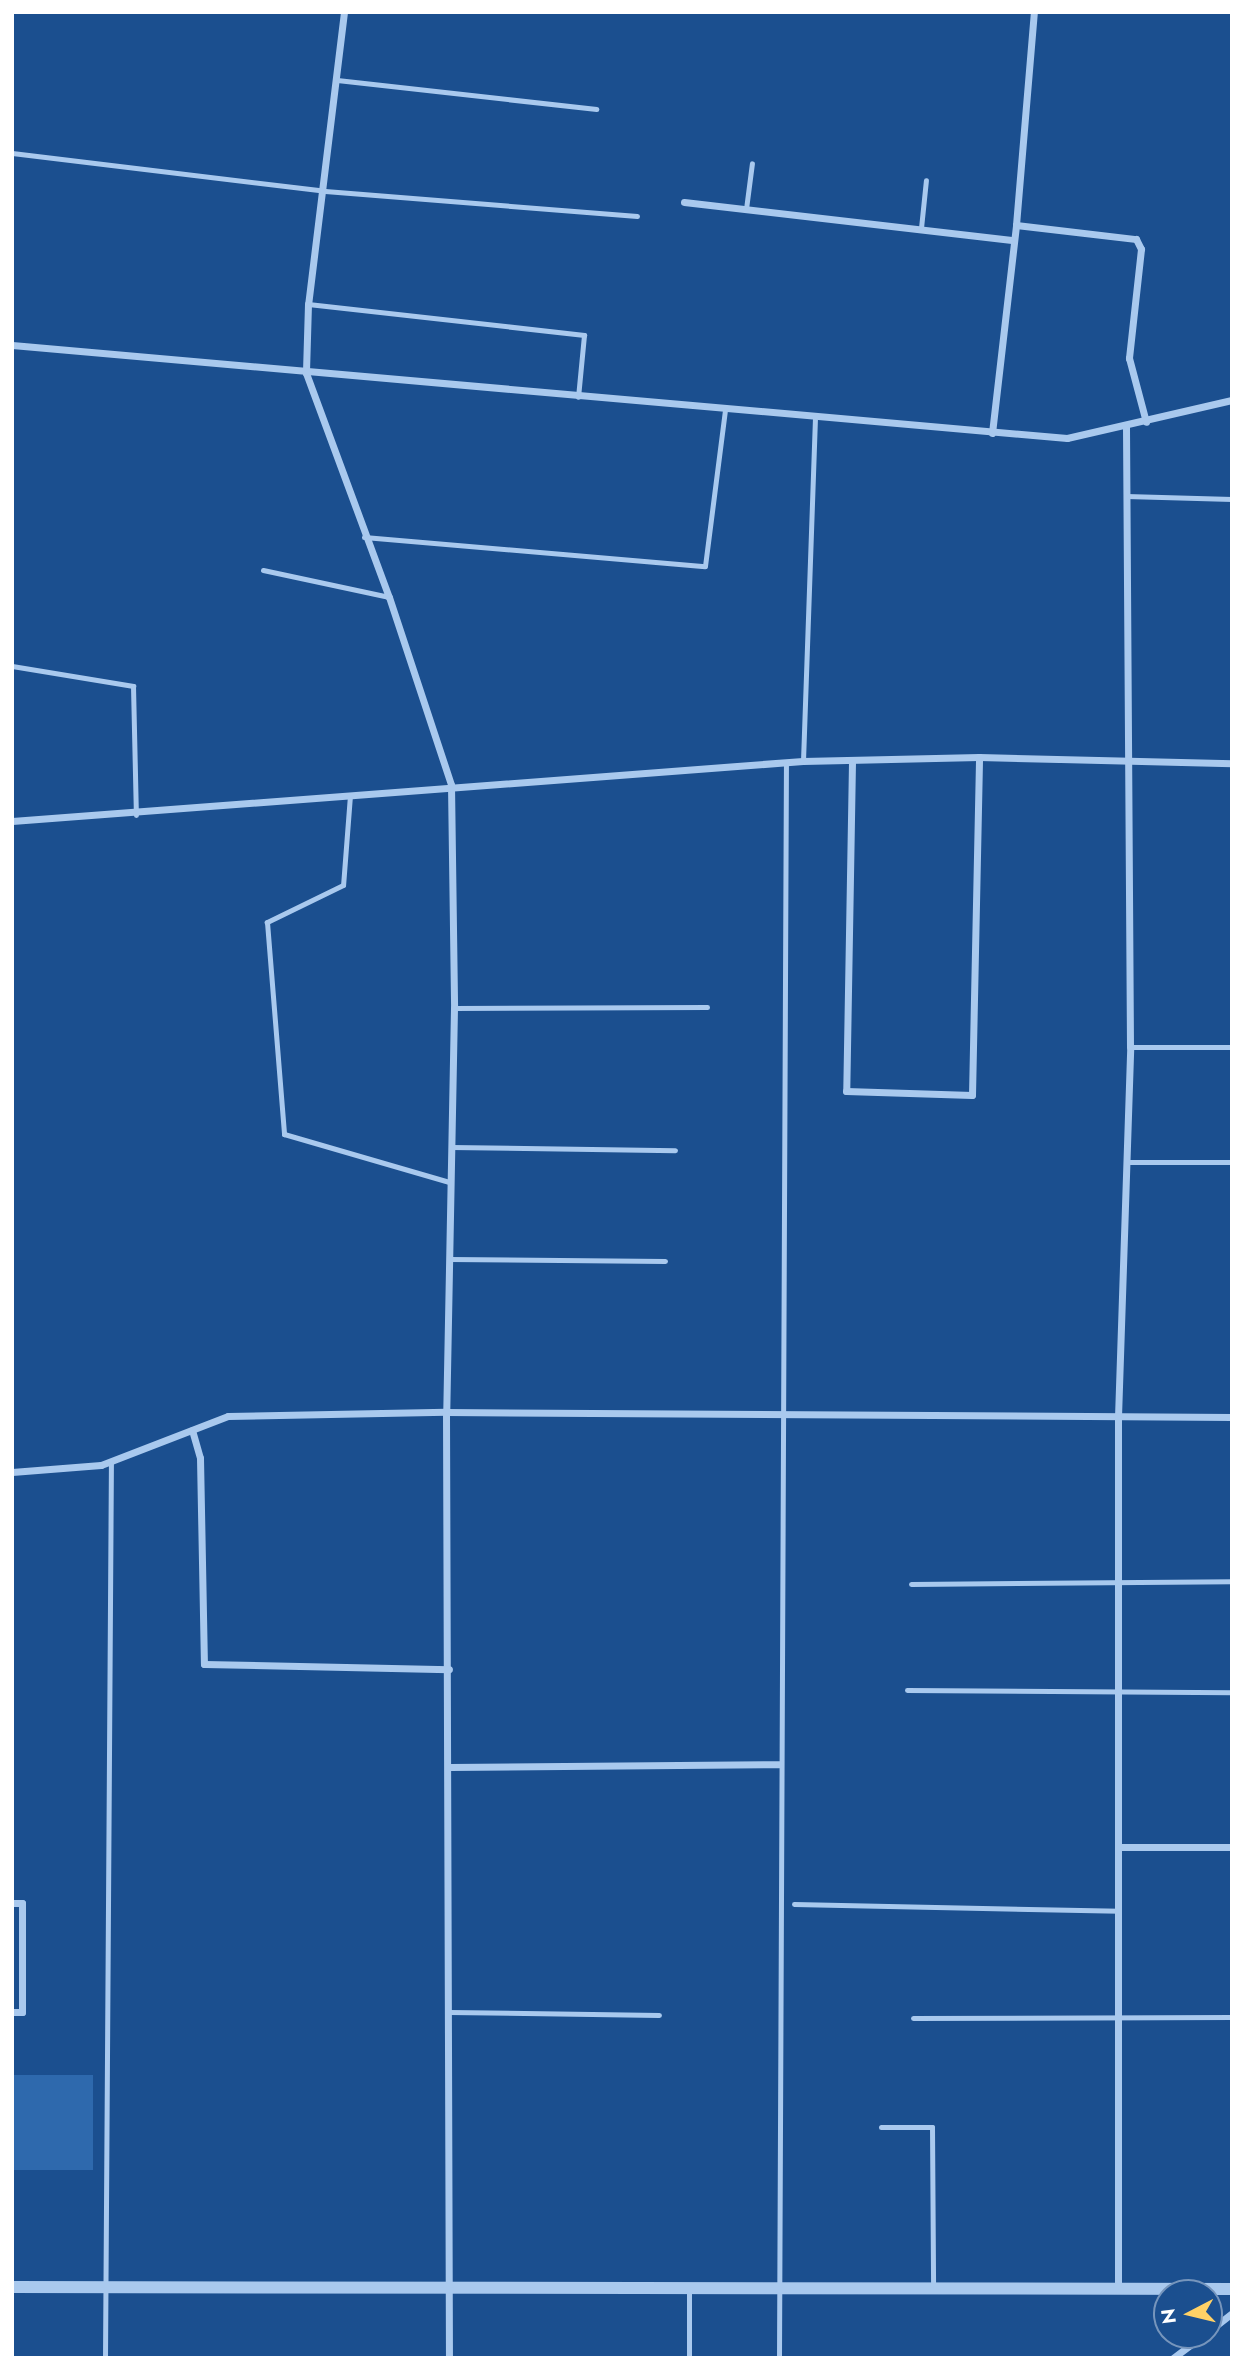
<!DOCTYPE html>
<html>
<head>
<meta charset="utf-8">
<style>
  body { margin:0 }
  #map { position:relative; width:1244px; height:2370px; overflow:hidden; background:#1b4f8f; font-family:Jost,sans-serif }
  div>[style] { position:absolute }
  .green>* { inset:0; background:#2e69ad; transform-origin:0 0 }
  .service>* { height:5px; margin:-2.5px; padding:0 2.5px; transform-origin:2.5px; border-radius:2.5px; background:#a9c9ee }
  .minor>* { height:7px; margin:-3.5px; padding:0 3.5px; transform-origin:3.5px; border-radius:3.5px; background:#a9c9ee }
  .tertiary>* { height:12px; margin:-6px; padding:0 6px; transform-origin:6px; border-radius:6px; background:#a9c9ee }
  span { translate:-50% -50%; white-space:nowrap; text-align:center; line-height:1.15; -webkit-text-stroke:5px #1b4f8f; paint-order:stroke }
  .frame { position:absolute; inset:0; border:14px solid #fff; pointer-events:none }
  .north { position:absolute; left:1153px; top:2279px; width:70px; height:70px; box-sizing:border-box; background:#1b4f8f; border:2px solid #7695bc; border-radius:50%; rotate:263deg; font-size:19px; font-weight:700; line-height:28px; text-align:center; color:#fff }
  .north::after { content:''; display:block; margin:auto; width:24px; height:32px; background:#ffd166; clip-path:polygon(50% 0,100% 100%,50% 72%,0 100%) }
</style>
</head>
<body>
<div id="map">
  <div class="green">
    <i style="left:93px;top:2075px;width:95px;height:81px;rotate:90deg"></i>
  </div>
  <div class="service">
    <i style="left:337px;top:80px;width:261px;rotate:6.4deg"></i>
    <i style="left:12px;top:153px;width:315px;rotate:6.9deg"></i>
    <i style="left:325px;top:191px;width:313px;rotate:4.6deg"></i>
    <i style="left:746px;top:209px;width:46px;rotate:-82.6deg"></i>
    <i style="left:921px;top:228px;width:48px;rotate:-84.1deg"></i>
    <i style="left:308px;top:304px;width:278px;rotate:6.4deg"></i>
    <i style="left:584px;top:335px;width:62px;rotate:95.5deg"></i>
    <i style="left:1126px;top:496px;width:106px;rotate:1.6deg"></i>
    <i style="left:364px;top:537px;width:342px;rotate:4.9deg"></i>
    <i style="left:705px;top:566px;width:157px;rotate:-82.7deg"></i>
    <i style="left:263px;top:570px;width:129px;rotate:12.1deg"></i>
    <i style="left:12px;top:666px;width:123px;rotate:9.4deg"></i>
    <i style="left:133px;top:686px;width:129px;rotate:88.7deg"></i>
    <i style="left:803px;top:761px;width:342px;rotate:-88deg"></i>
    <i style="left:350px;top:795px;width:90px;rotate:94.4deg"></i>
    <i style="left:343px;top:885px;width:85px;rotate:154deg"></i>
    <i style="left:267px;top:922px;width:213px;rotate:85.4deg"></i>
    <i style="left:284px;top:1134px;width:172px;rotate:16.2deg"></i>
    <i style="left:454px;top:1008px;width:253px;rotate:-0.2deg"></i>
    <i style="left:1130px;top:1047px;width:102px"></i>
    <i style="left:451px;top:1147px;width:224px;rotate:0.8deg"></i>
    <i style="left:1128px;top:1162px;width:104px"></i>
    <i style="left:449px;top:1259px;width:216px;rotate:0.5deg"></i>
    <i style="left:911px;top:1584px;width:321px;rotate:-0.5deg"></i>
    <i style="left:907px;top:1690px;width:325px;rotate:0.4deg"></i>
    <i style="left:794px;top:1904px;width:325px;rotate:1.2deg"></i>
    <i style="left:449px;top:2012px;width:210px;rotate:0.8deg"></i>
    <i style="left:913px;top:2018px;width:319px;rotate:-0.2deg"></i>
    <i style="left:881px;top:2127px;width:51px"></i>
    <i style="left:932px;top:2127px;width:162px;rotate:89.6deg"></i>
    <i style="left:105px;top:2358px;width:897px;rotate:-89.62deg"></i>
    <i style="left:689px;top:2358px;width:70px;rotate:-90deg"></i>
    <i style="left:779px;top:2358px;width:1596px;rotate:-89.75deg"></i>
  </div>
  <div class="minor">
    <i style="left:344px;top:12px;width:294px;rotate:97deg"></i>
    <i style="left:308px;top:304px;width:69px;rotate:91.7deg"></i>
    <i style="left:306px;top:373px;width:239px;rotate:69.7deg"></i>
    <i style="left:389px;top:597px;width:198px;rotate:71.7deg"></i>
    <i style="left:451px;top:785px;width:223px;rotate:89.2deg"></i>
    <i style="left:454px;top:1008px;width:404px;rotate:91.1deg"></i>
    <i style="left:446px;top:1412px;width:946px;rotate:89.82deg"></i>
    <i style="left:684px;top:202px;width:332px;rotate:6.6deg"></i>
    <i style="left:1016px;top:225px;width:121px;rotate:6.7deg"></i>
    <i style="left:1136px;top:239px;width:11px;rotate:63deg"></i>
    <i style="left:1141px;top:249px;width:110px;rotate:96.3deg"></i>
    <i style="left:1129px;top:358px;width:66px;rotate:75.1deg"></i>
    <i style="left:12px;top:345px;width:1059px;rotate:5.04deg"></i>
    <i style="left:1067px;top:438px;width:169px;rotate:-13deg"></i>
    <i style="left:992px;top:433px;width:209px;rotate:-83.4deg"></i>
    <i style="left:1016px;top:225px;width:214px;rotate:-85.2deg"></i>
    <i style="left:852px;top:762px;width:329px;rotate:91deg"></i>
    <i style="left:846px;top:1091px;width:126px;rotate:1.8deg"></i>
    <i style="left:972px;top:1095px;width:338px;rotate:-88.8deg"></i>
    <i style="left:12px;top:821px;width:793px;rotate:-4.34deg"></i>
    <i style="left:803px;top:761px;width:176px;rotate:-1.3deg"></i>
    <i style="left:979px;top:757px;width:253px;rotate:1.4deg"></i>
    <i style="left:192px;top:1430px;width:29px;rotate:74deg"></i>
    <i style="left:200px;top:1458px;width:206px;rotate:88.9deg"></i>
    <i style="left:204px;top:1664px;width:245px;rotate:1.2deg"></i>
    <i style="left:12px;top:1472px;width:89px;rotate:-4.5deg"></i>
    <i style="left:101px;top:1465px;width:136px;rotate:-21.1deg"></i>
    <i style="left:228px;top:1416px;width:218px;rotate:-1.1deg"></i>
    <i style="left:446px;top:1412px;width:786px;rotate:0.36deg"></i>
    <i style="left:450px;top:1767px;width:329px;rotate:-0.5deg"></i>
    <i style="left:1119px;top:1847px;width:113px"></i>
    <i style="left:12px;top:1903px;width:10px"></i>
    <i style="left:22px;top:1903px;width:109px;rotate:90deg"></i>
    <i style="left:22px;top:2012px;width:10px;rotate:180deg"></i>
    <i style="left:1118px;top:2289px;width:872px;rotate:-90deg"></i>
    <i style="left:1118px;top:1417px;width:370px;rotate:-88.1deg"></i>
    <i style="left:1130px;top:1047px;width:620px;rotate:-90.37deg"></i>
    <i style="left:1209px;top:2331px;width:29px;rotate:-38deg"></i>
    <i style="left:1173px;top:2358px;width:38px;rotate:-37deg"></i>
  </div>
  <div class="tertiary">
    <i style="left:12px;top:2287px;width:1220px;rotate:0.09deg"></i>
  </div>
  <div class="frame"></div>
  <div class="north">N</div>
</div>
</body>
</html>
